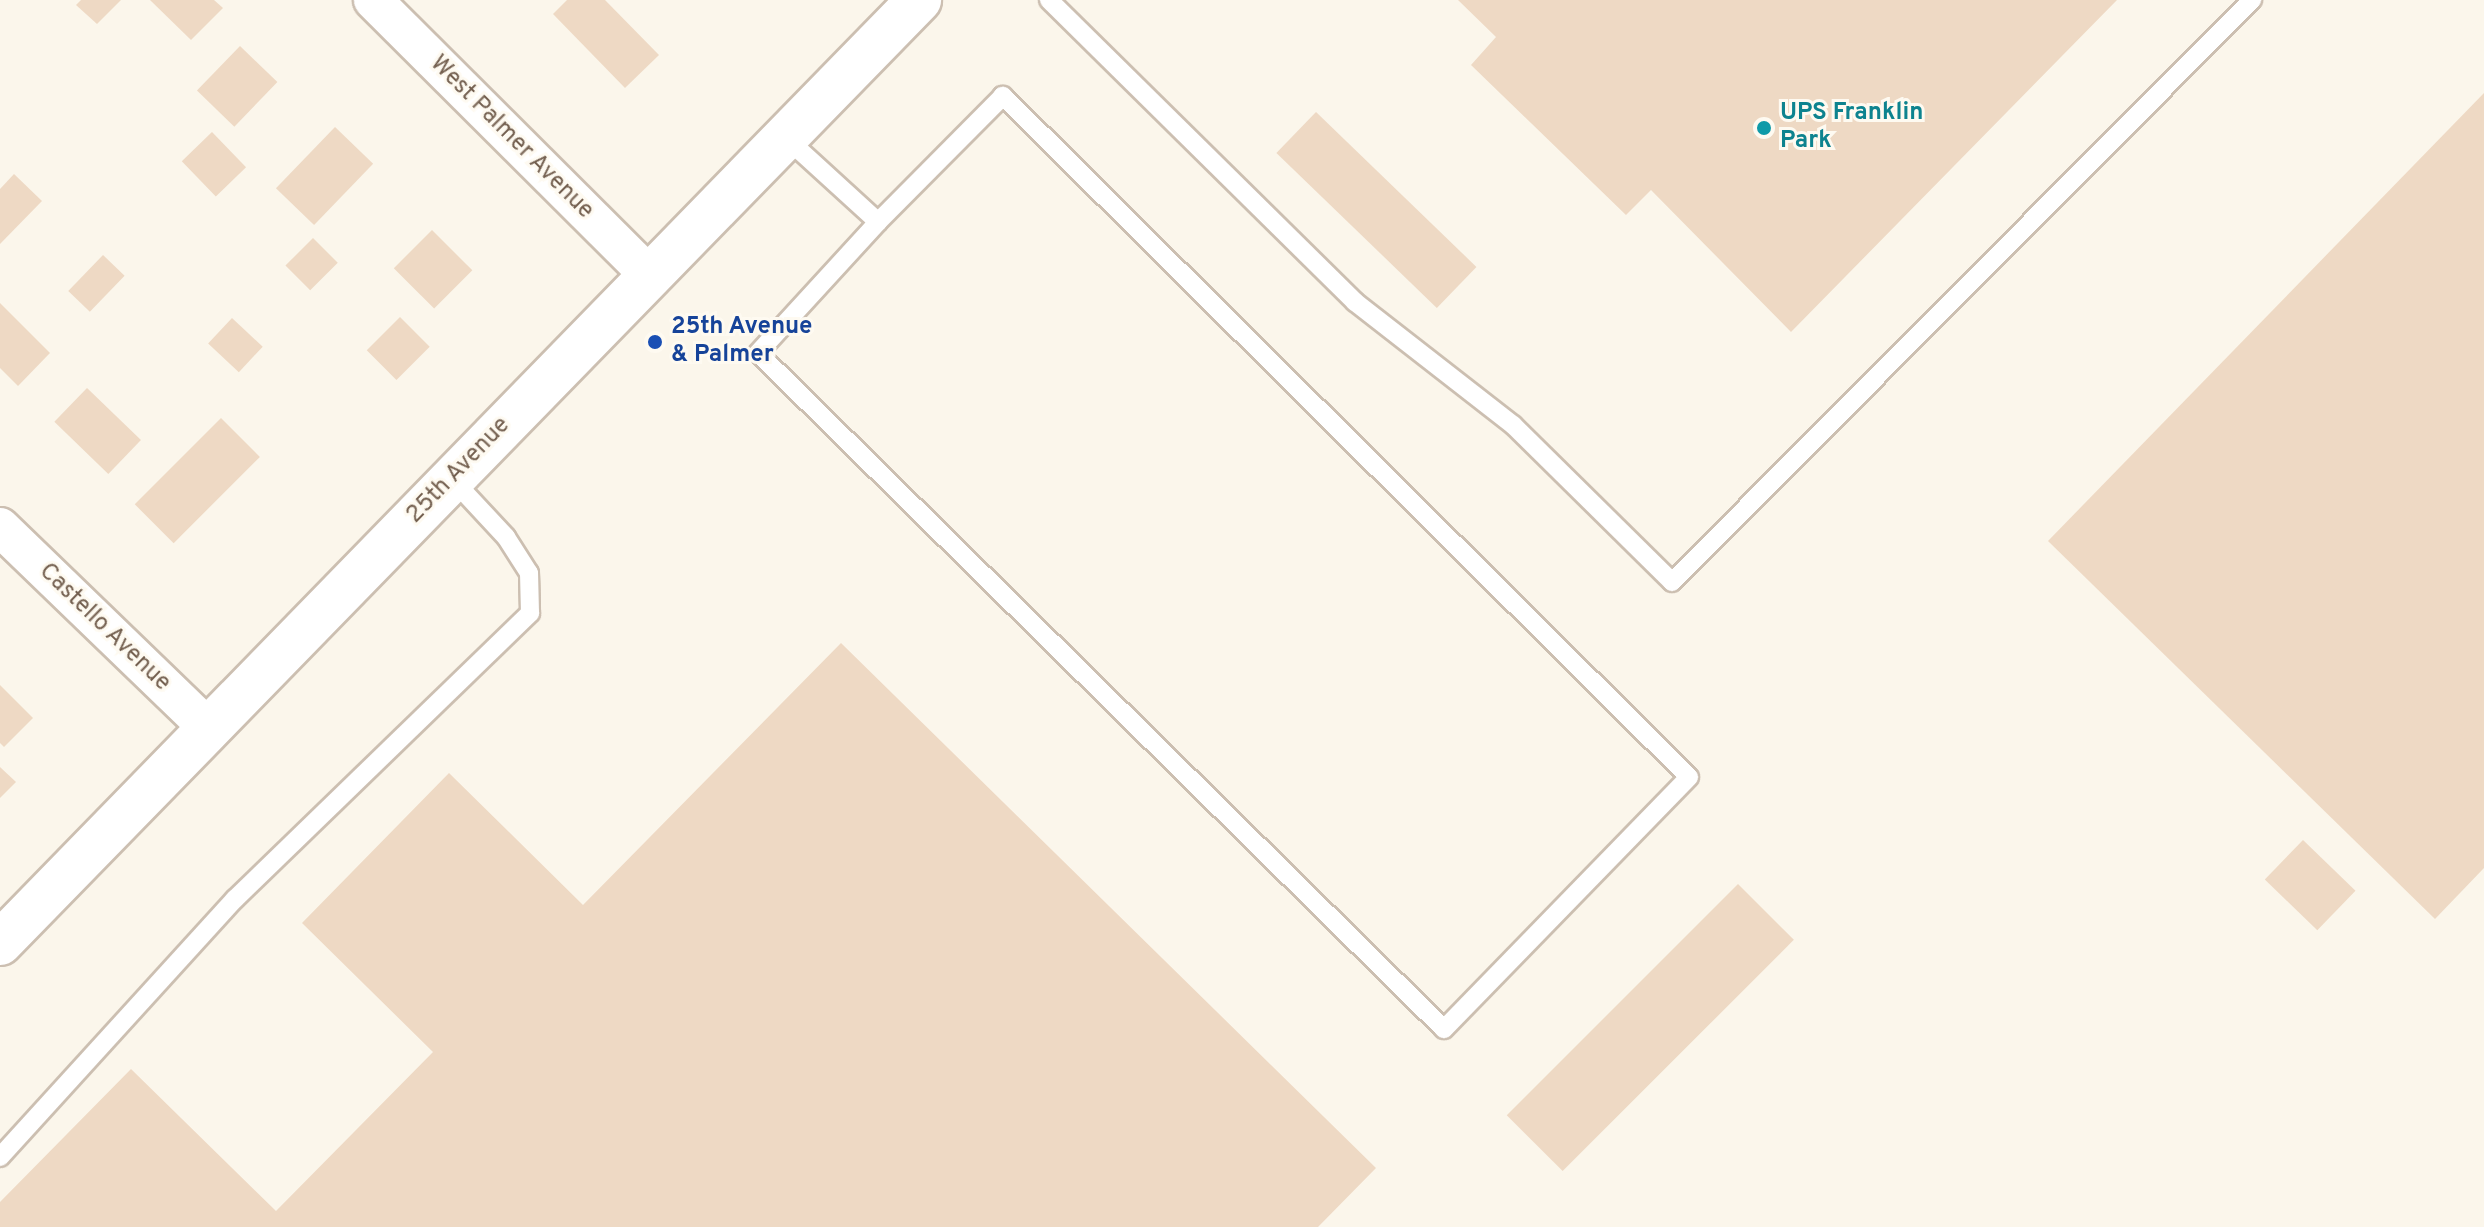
<!DOCTYPE html>
<html>
<head>
<meta charset="utf-8">
<style>
  body { margin:0 }
  #map { position:relative; width:2484px; height:1227px; overflow:hidden; background:#fbf6eb; font-family:Overpass,sans-serif }
  div>[style] { position:absolute }
  .building>* { inset:0; background:#eed9c4; transform-origin:0 0 }
  .roads { filter:drop-shadow(2px 0 #ccbfb1) drop-shadow(-2px 0 #ccbfb1) drop-shadow(0 2px #ccbfb1) drop-shadow(0 -2px #ccbfb1) }
  .lane>* { height:18px; margin:-9px; padding:0 9px; transform-origin:9px; border-radius:9px; background:#fff }
  .street>* { height:38px; margin:-19px; padding:0 19px; transform-origin:19px; border-radius:19px; background:#fff }
  .secondary>* { height:44px; margin:-22px; padding:0 22px; transform-origin:22px; border-radius:22px; background:#fff }
  .dots>* { width:22px; height:22px; translate:-50% -50%; box-sizing:border-box; border:4px solid #fefaf1; border-radius:50% }
  span { translate:-50% -50%; white-space:nowrap; text-align:center; line-height:1.15; -webkit-text-stroke:6px #fefaf1; paint-order:stroke }
  .culture-label { font-size:24px; color:#0d838f; font-weight:700 }
  .left { translate:0 -50%; text-align:left }
  .street-label { font-size:24px; color:#746050 }
  .transit-label { font-size:24px; color:#164399; font-weight:700 }
</style>
</head>
<body>
<div id="map">
  <div class="building">
    <i style="clip-path:polygon(81px 0,121px 0,97px 24px,76px 5px)"></i>
    <i style="clip-path:polygon(150px 0,214px 0,223px 8px,191px 40px)"></i>
    <i style="clip-path:polygon(567px 0,605px 0,659px 55px,625px 88px,553px 14px)"></i>
    <i style="clip-path:polygon(1458px 0,2117px 0,1791px 332px,1651px 190px,1626px 215px,1471px 65px,1496px 37px)"></i>
    <i style="left:240px;top:46px;width:52px;height:62px;rotate:44deg"></i>
    <i style="clip-path:polygon(2484px 93px,2484px 868px,2435px 919px,2048px 541px)"></i>
    <i style="left:1316px;top:112px;width:223px;height:57px;rotate:44deg"></i>
    <i style="left:335px;top:127px;width:53px;height:85px;rotate:44deg"></i>
    <i style="left:212px;top:132px;width:49px;height:42px;rotate:46deg"></i>
    <i style="clip-path:polygon(14px 174px,42px 201px,0 244px,0 189px)"></i>
    <i style="left:432px;top:230px;width:57px;height:54px;rotate:45deg"></i>
    <i style="left:313px;top:238px;width:35px;height:39px;rotate:45deg"></i>
    <i style="left:103px;top:255px;width:30px;height:50px;rotate:44deg"></i>
    <i style="clip-path:polygon(0 303px,50px 353px,18px 386px,0 368px)"></i>
    <i style="left:400px;top:317px;width:42px;height:47px;rotate:45deg"></i>
    <i style="left:232px;top:318px;width:42px;height:35px;rotate:43deg"></i>
    <i style="left:87px;top:388px;width:75px;height:47px;rotate:44deg"></i>
    <i style="left:221px;top:418px;width:55px;height:122px;rotate:45deg"></i>
    <i style="clip-path:polygon(841px 643px,1376px 1168px,1318px 1227px,0 1227px,0 1202px,131px 1069px,276px 1211px,433px 1052px,302px 923px,449px 773px,583px 905px)"></i>
    <i style="clip-path:polygon(0 685px,33px 718px,4px 747px,0 743px)"></i>
    <i style="clip-path:polygon(0 767px,16px 782px,0 798px)"></i>
    <i style="left:2303px;top:840px;width:73px;height:55px;rotate:44deg"></i>
    <i style="left:1738px;top:884px;width:79px;height:327px;rotate:45deg"></i>
  </div>
  <div class="roads">
    <div class="lane">
      <i style="left:1049px;top:0;width:430px;rotate:44.6deg"></i>
      <i style="left:1355px;top:302px;width:200px;rotate:37.9deg"></i>
      <i style="left:1513px;top:425px;width:223px;rotate:44.6deg"></i>
      <i style="left:1672px;top:582px;width:822px;rotate:-45.1deg"></i>
      <i style="left:785px;top:137px;width:126px;rotate:42.4deg"></i>
      <i style="left:878px;top:222px;width:178px;rotate:132.5deg"></i>
      <i style="left:758px;top:353px;width:963px;rotate:44.58deg"></i>
      <i style="left:1444px;top:1029px;width:351px;rotate:-45.8deg"></i>
      <i style="left:1689px;top:777px;width:967px;rotate:-135.21deg"></i>
      <i style="left:1003px;top:96px;width:177px;rotate:134.8deg"></i>
      <i style="left:0;top:1157px;width:349px;rotate:-47.7deg"></i>
      <i style="left:235px;top:899px;width:411px;rotate:-44.1deg"></i>
      <i style="left:530px;top:613px;width:40px;rotate:-91.4deg"></i>
      <i style="left:529px;top:573px;width:43px;rotate:-122.6deg"></i>
      <i style="left:506px;top:537px;width:79px;rotate:-133deg"></i>
    </div>
    <div class="street">
      <i style="left:373px;top:0;width:391px;rotate:44.9deg"></i>
      <i style="left:0;top:527px;width:291px;rotate:44deg"></i>
    </div>
    <div class="secondary">
      <i style="left:0;top:943px;width:1317px;rotate:-45.74deg"></i>
    </div>
  </div>
  <div class="dots">
    <i style="left:1764px;top:128px;background:#0f9aa8"></i>
    <i style="left:655px;top:342px;background:#1a4fb4"></i>
  </div>
  <div class="culture-label">
    <span class="left" style="left:1780px;top:128px">UPS Franklin<br>Park</span>
  </div>
  <div class="street-label">
    <span style="left:511px;top:138px;rotate:45deg">West Palmer Avenue</span>
    <span style="left:459px;top:471px;rotate:-46deg">25th Avenue</span>
    <span style="left:104px;top:628px;rotate:44deg">Castello Avenue</span>
  </div>
  <div class="transit-label">
    <span class="left" style="left:671px;top:342px">25th Avenue<br>&amp; Palmer</span>
  </div>
</div>
</body>
</html>
